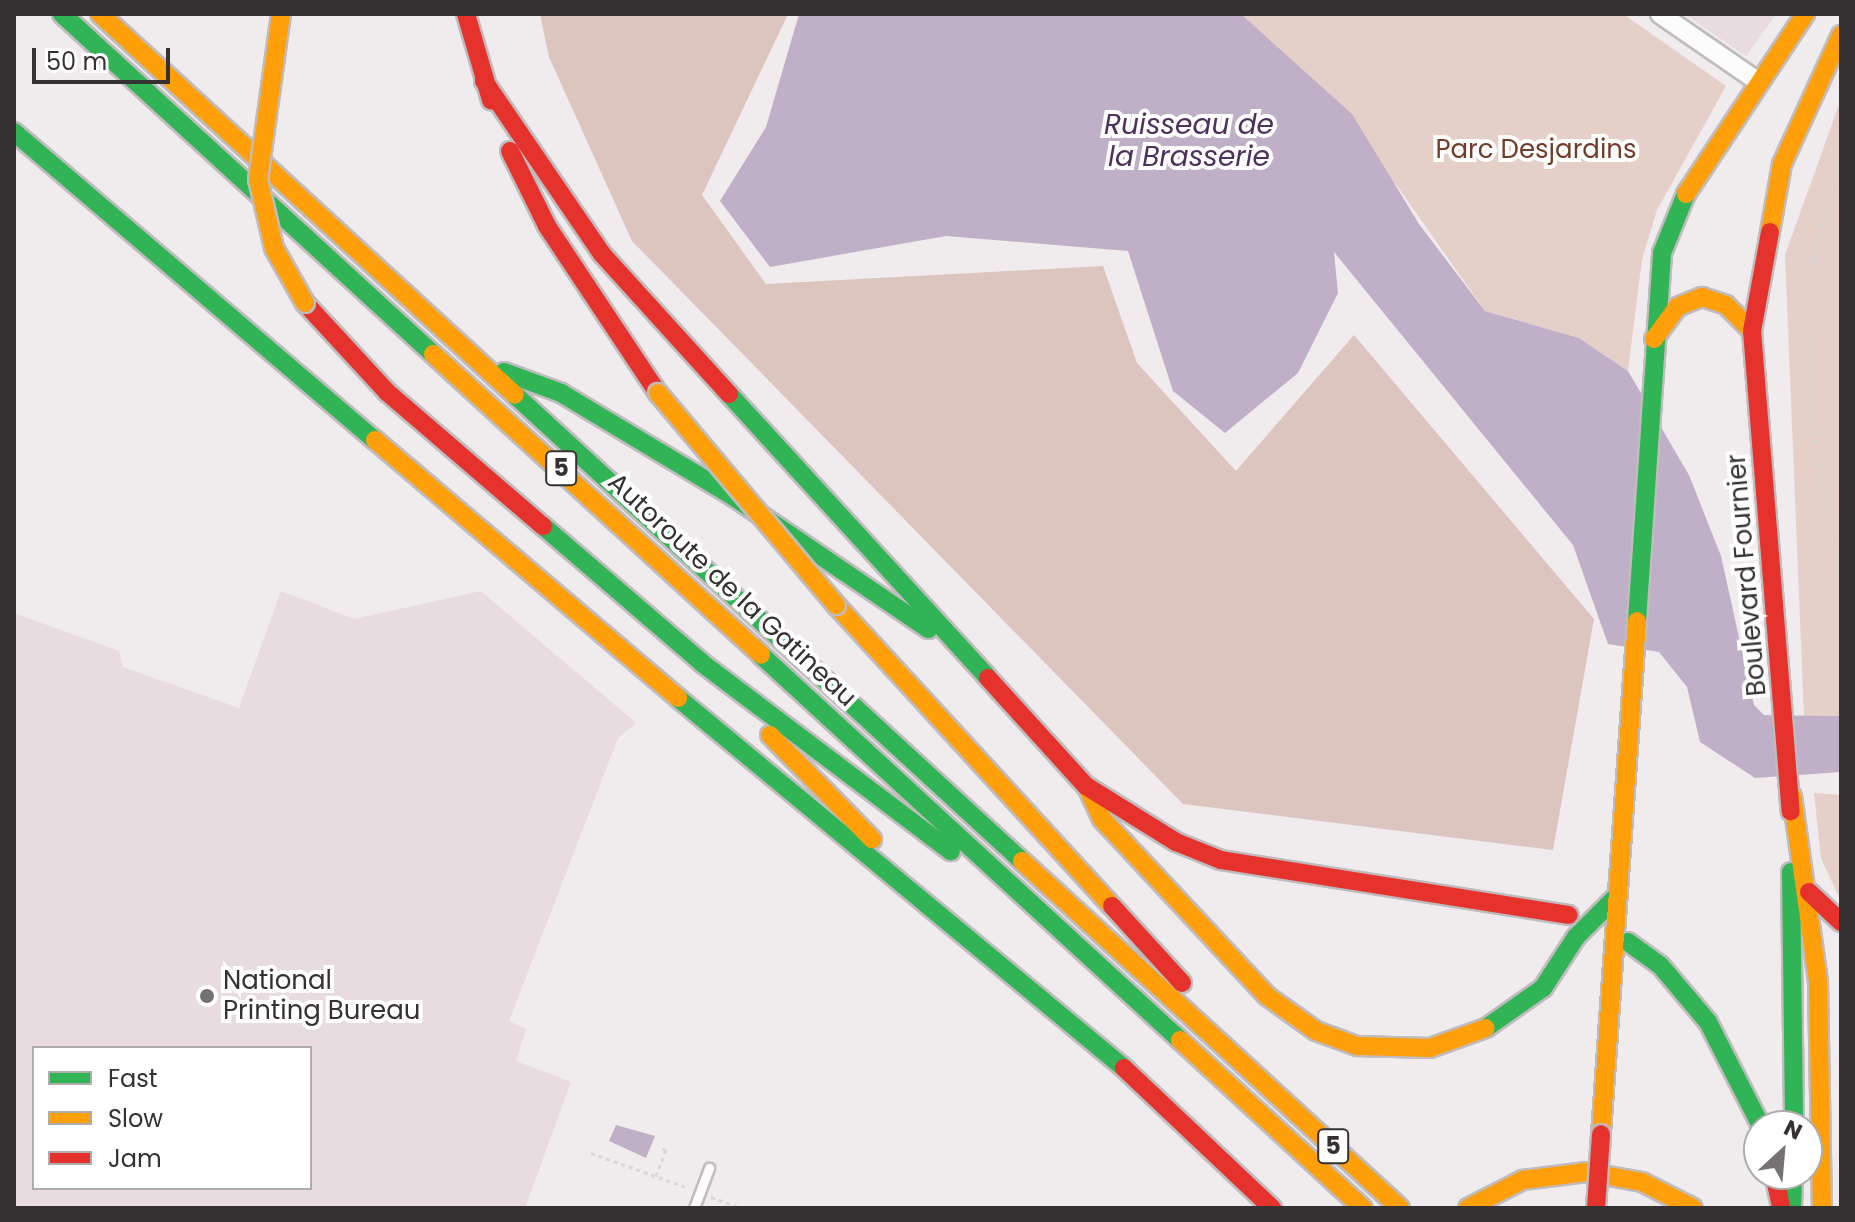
<!DOCTYPE html>
<html>
<head>
<meta charset="utf-8">
<style>
  body { margin:0 }
  #map { position:relative; width:1855px; height:1222px; overflow:hidden; background:#f0ebed; font-family:Poppins,sans-serif }
  div>[style] { position:absolute }
  .built>* { inset:0; background:#e8dce0 }
  .green>* { inset:0; background:#e5d0c9 }
  .forest>* { inset:0; background:#dcc5be }
  .water>* { inset:0; background:#c0b0c7 }
  .path>* { height:3px; margin-top:-1.5px; transform-origin:0; background:repeating-linear-gradient(90deg,#d8d7d7 0 4px,transparent 0 8px) }
  .roads { filter:drop-shadow(2px 0 #c0bcbe) drop-shadow(-2px 0 #c0bcbe) drop-shadow(0 2px #c0bcbe) drop-shadow(0 -2px #c0bcbe) }
  .lane>* { height:9px; margin:-4.5px; padding:0 4.5px; transform-origin:4.5px; border-radius:4.5px; background:#fdfcfc }
  .street>* { height:18px; margin:-9px; padding:0 9px; transform-origin:9px; border-radius:9px; background:#fdfcfc }
  .fast>* { height:18px; margin:-9px; padding:0 9px; transform-origin:9px; border-radius:9px; background:#30b455 }
  .slow>* { height:18px; margin:-9px; padding:0 9px; transform-origin:9px; border-radius:9px; background:#ff9f0a }
  .jam>* { height:18px; margin:-9px; padding:0 9px; transform-origin:9px; border-radius:9px; background:#e5322d }
  .bridges { filter:drop-shadow(2px 0 #c0bcbe) drop-shadow(-2px 0 #c0bcbe) drop-shadow(0 2px #c0bcbe) drop-shadow(0 -2px #c0bcbe) }
  .slow-bridge>* { height:18px; margin:-9px; padding:0 9px; transform-origin:9px; border-radius:9px; background:#ff9f0a }
  .jam-bridge>* { height:18px; margin:-9px; padding:0 9px; transform-origin:9px; border-radius:9px; background:#e5322d }
  .dots>* { width:22px; height:22px; translate:-50% -50%; box-sizing:border-box; border:4px solid #fff; border-radius:50% }
  span { translate:-50% -50%; white-space:nowrap; text-align:center; line-height:1.15; -webkit-text-stroke:8px #fff; paint-order:stroke }
  .shield-label span { padding:2px 6px; background:#fff; border:2px solid; border-radius:6px; -webkit-text-stroke-width:0 }
  .shield-label { font-size:24px; color:#353132; font-weight:700 }
  .park-label { font-size:26px; color:#713d28 }
  .street-label { font-size:26px; color:#353132 }
  .poi-label { font-size:26px; color:#353132 }
  .left { translate:0 -50%; text-align:left }
  .water-label { font-size:28px; color:#4d305c; font-style:italic }
  .frame { position:absolute; inset:0; border:16px solid #353132; pointer-events:none }
  .legend { position:absolute; left:32px; top:1046px; width:280px; height:144px; box-sizing:border-box; background:#fff; border:2px solid #aeadad; margin:0; padding:10px 14px; list-style:none; font-size:24px; color:#353132 }
  .legend li { display:flex; align-items:center; gap:16px; height:40px }
  .legend b { width:40px; border:2px solid #aeadad }
  .north { position:absolute; left:1743px; top:1110px; width:80px; height:80px; box-sizing:border-box; background:#fff; border:2px solid #aeadad; border-radius:50%; rotate:26deg; font-size:22px; font-weight:700; line-height:32px; text-align:center; color:#353132 }
  .north::after { content:''; display:block; margin:auto; width:28px; height:36px; background:#767273; clip-path:polygon(50% 0,100% 100%,50% 72%,0 100%) }
  .scale { position:absolute; left:32px; top:48px; width:138px; height:36px; box-sizing:border-box; border:4px solid #353132; border-top:0; padding-left:10px; font-size:24px; line-height:28px; white-space:nowrap; color:#353132; -webkit-text-stroke:6px #fff; paint-order:stroke }
</style>
</head>
<body>
<div id="map">
  <div class="built">
    <i style="clip-path:polygon(1684px 14px,1776px 14px,1746px 56px)"></i>
    <i style="clip-path:polygon(evenodd,281px 591px,354px 619px,481px 591px,636px 723px,618px 738px,509px 1021px,526px 1029px,516px 1061px,571px 1082px,525px 1208px,14px 1208px,14px 613px,119px 651px,123px 667px,239px 708px,281px 591px,34px 1048px,310px 1048px,310px 1188px,34px 1188px,34px 1048px)"></i>
  </div>
  <div class="green">
    <i style="clip-path:polygon(1241px 14px,1623px 14px,1726px 86px,1657px 210px,1642px 260px,1628px 371px,1579px 338px,1485px 311px,1398px 187px)"></i>
    <i style="clip-path:polygon(1841px 99px,1841px 716px,1804px 717px,1785px 255px)"></i>
    <i style="clip-path:polygon(1814px 793px,1841px 795px,1841px 902px,1821px 858px)"></i>
  </div>
  <div class="forest">
    <i style="clip-path:polygon(540px 14px,788px 14px,702px 195px,766px 284px,1103px 266px,1137px 363px,1236px 471px,1354px 335px,1594px 619px,1553px 850px,1183px 804px,632px 241px,549px 57px)"></i>
  </div>
  <div class="water">
    <i style="clip-path:polygon(799px 14px,1241px 14px,1352px 114px,1419px 224px,1485px 311px,1579px 338px,1628px 371px,1689px 475px,1721px 556px,1754px 705px,1764px 715px,1841px 716px,1841px 772px,1755px 778px,1700px 742px,1687px 687px,1659px 652px,1608px 644px,1573px 545px,1334px 252px,1338px 293px,1298px 373px,1225px 433px,1173px 391px,1128px 251px,946px 236px,770px 267px,720px 201px,766px 127px)"></i>
    <i style="clip-path:polygon(616px 1125px,655px 1136px,646px 1158px,609px 1141px)"></i>
  </div>
  <div class="path">
    <i style="left:1841px;top:154px;width:108px;rotate:105.1deg"></i>
    <i style="left:1813px;top:258px;width:158px;rotate:90.7deg"></i>
    <i style="left:1811px;top:416px;width:174px;rotate:80deg"></i>
    <i style="left:591px;top:1153px;width:104px;rotate:19.7deg"></i>
    <i style="left:656px;top:1176px;width:28px;rotate:-69deg"></i>
    <i style="left:666px;top:1150px;width:6px;rotate:-162deg"></i>
    <i style="left:711px;top:1197px;width:32px;rotate:20deg"></i>
  </div>
  <div class="roads">
    <div class="lane">
      <i style="left:694px;top:1208px;width:43px;rotate:-69.4deg"></i>
    </div>
    <div class="street">
      <i style="left:1660px;top:14px;width:118px;rotate:34.6deg"></i>
    </div>
    <div class="fast">
      <i style="left:62px;top:14px;width:503px;rotate:42.5deg"></i>
      <i style="left:14px;top:132px;width:475px;rotate:40.5deg"></i>
      <i style="left:504px;top:372px;width:61px;rotate:20.2deg"></i>
      <i style="left:561px;top:393px;width:202px;rotate:31deg"></i>
      <i style="left:734px;top:497px;width:235px;rotate:34.2deg"></i>
      <i style="left:729px;top:394px;width:384px;rotate:47.6deg"></i>
      <i style="left:515px;top:395px;width:689px;rotate:42.59deg"></i>
      <i style="left:543px;top:526px;width:210px;rotate:40.7deg"></i>
      <i style="left:702px;top:663px;width:312px;rotate:37.1deg"></i>
      <i style="left:1637px;top:621px;width:369px;rotate:-86.1deg"></i>
      <i style="left:1662px;top:253px;width:64px;rotate:-67.9deg"></i>
      <i style="left:761px;top:655px;width:569px;rotate:42.58deg"></i>
      <i style="left:678px;top:698px;width:579px;rotate:39.68deg"></i>
      <i style="left:1791px;top:872px;width:254px;rotate:89.3deg"></i>
      <i style="left:1628px;top:942px;width:39px;rotate:36deg"></i>
      <i style="left:1660px;top:965px;width:75px;rotate:49.9deg"></i>
      <i style="left:1708px;top:1022px;width:117px;rotate:63deg"></i>
      <i style="left:1486px;top:1028px;width:70px;rotate:-35.1deg"></i>
      <i style="left:1543px;top:988px;width:61px;rotate:-57.1deg"></i>
      <i style="left:1576px;top:937px;width:57px;rotate:-45deg"></i>
      <i style="left:1792px;top:1208px;width:34px;rotate:-88deg"></i>
    </div>
    <div class="slow">
      <i style="left:100px;top:14px;width:563px;rotate:42.55deg"></i>
      <i style="left:1686px;top:194px;width:216px;rotate:-56.5deg"></i>
      <i style="left:1770px;top:232px;width:69px;rotate:-80deg"></i>
      <i style="left:1782px;top:164px;width:142px;rotate:-65.4deg"></i>
      <i style="left:1654px;top:339px;width:39px;rotate:-54deg"></i>
      <i style="left:1677px;top:307px;width:27px;rotate:-22deg"></i>
      <i style="left:1702px;top:297px;width:25px;rotate:18deg"></i>
      <i style="left:1726px;top:305px;width:37px;rotate:45deg"></i>
      <i style="left:433px;top:354px;width:445px;rotate:42.5deg"></i>
      <i style="left:375px;top:440px;width:398px;rotate:40.4deg"></i>
      <i style="left:836px;top:605px;width:408px;rotate:47.5deg"></i>
      <i style="left:770px;top:735px;width:146px;rotate:45.6deg"></i>
      <i style="left:1088px;top:789px;width:33px;rotate:65deg"></i>
      <i style="left:1102px;top:819px;width:242px;rotate:47deg"></i>
      <i style="left:1267px;top:996px;width:60px;rotate:35.5deg"></i>
      <i style="left:1316px;top:1031px;width:44px;rotate:20.1deg"></i>
      <i style="left:1357px;top:1046px;width:73px;rotate:1.6deg"></i>
      <i style="left:1430px;top:1048px;width:59px;rotate:-19.7deg"></i>
      <i style="left:1792px;top:796px;width:188px;rotate:82deg"></i>
      <i style="left:1818px;top:982px;width:226px;rotate:89deg"></i>
      <i style="left:1022px;top:861px;width:513px;rotate:42.55deg"></i>
      <i style="left:1180px;top:1040px;width:248px;rotate:42.6deg"></i>
      <i style="left:1601px;top:1134px;width:514px;rotate:-85.99deg"></i>
      <i style="left:1468px;top:1208px;width:62px;rotate:-27deg"></i>
      <i style="left:1523px;top:1180px;width:64px;rotate:-7.2deg"></i>
      <i style="left:1586px;top:1172px;width:57px;rotate:10.1deg"></i>
      <i style="left:1642px;top:1182px;width:57px;rotate:27deg"></i>
    </div>
    <div class="jam">
      <i style="left:466px;top:14px;width:90px;rotate:73.8deg"></i>
      <i style="left:484px;top:81px;width:209px;rotate:55.7deg"></i>
      <i style="left:602px;top:254px;width:189px;rotate:47.8deg"></i>
      <i style="left:510px;top:151px;width:84px;rotate:63.7deg"></i>
      <i style="left:547px;top:226px;width:201px;rotate:56.4deg"></i>
      <i style="left:1770px;top:232px;width:101px;rotate:100.3deg"></i>
      <i style="left:1752px;top:331px;width:482px;rotate:85.4deg"></i>
      <i style="left:305px;top:303px;width:121px;rotate:47.3deg"></i>
      <i style="left:387px;top:392px;width:206px;rotate:40.7deg"></i>
      <i style="left:988px;top:678px;width:146px;rotate:47.8deg"></i>
      <i style="left:1086px;top:786px;width:106px;rotate:31.9deg"></i>
      <i style="left:1176px;top:842px;width:48px;rotate:21.8deg"></i>
      <i style="left:1221px;top:860px;width:352px;rotate:9deg"></i>
      <i style="left:1809px;top:892px;width:44px;rotate:43.2deg"></i>
      <i style="left:1112px;top:906px;width:104px;rotate:47.7deg"></i>
      <i style="left:1124px;top:1068px;width:204px;rotate:43.4deg"></i>
      <i style="left:1774px;top:1174px;width:35px;rotate:78deg"></i>
    </div>
  </div>
  <div class="bridges">
    <div class="slow-bridge">
      <i style="left:281px;top:14px;width:167px;rotate:97.9deg"></i>
      <i style="left:258px;top:179px;width:71px;rotate:76.9deg"></i>
      <i style="left:274px;top:248px;width:63px;rotate:60.6deg"></i>
      <i style="left:658px;top:393px;width:277px;rotate:50deg"></i>
    </div>
    <div class="jam-bridge">
      <i style="left:1596px;top:1208px;width:74px;rotate:-86.1deg"></i>
    </div>
  </div>
  <div class="dots">
    <i style="left:207px;top:996px;background:#767273"></i>
  </div>
  <div class="shield-label">
    <span style="left:561px;top:468px">5</span>
    <span style="left:1333px;top:1146px">5</span>
  </div>
  <div class="park-label">
    <span style="left:1536px;top:150px">Parc Desjardins</span>
  </div>
  <div class="street-label">
    <span style="left:1747px;top:575px;rotate:-95deg">Boulevard Fournier</span>
    <span style="left:732px;top:590px;rotate:43deg">Autoroute de la Gatineau</span>
  </div>
  <div class="poi-label">
    <span class="left" style="left:223px;top:996px">National<br>Printing Bureau</span>
  </div>
  <div class="water-label">
    <span style="left:1189px;top:141px">Ruisseau de<br>la Brasserie</span>
  </div>
  <div class="frame"></div>
  <ul class="legend">
  <li><b style="height:10px;background:#30b455"></b>Fast</li>
  <li><b style="height:10px;background:#ff9f0a"></b>Slow</li>
  <li><b style="height:10px;background:#e5322d"></b>Jam</li>
  </ul>
  <div class="north">N</div>
  <div class="scale">50 m</div>
</div>
</body>
</html>
